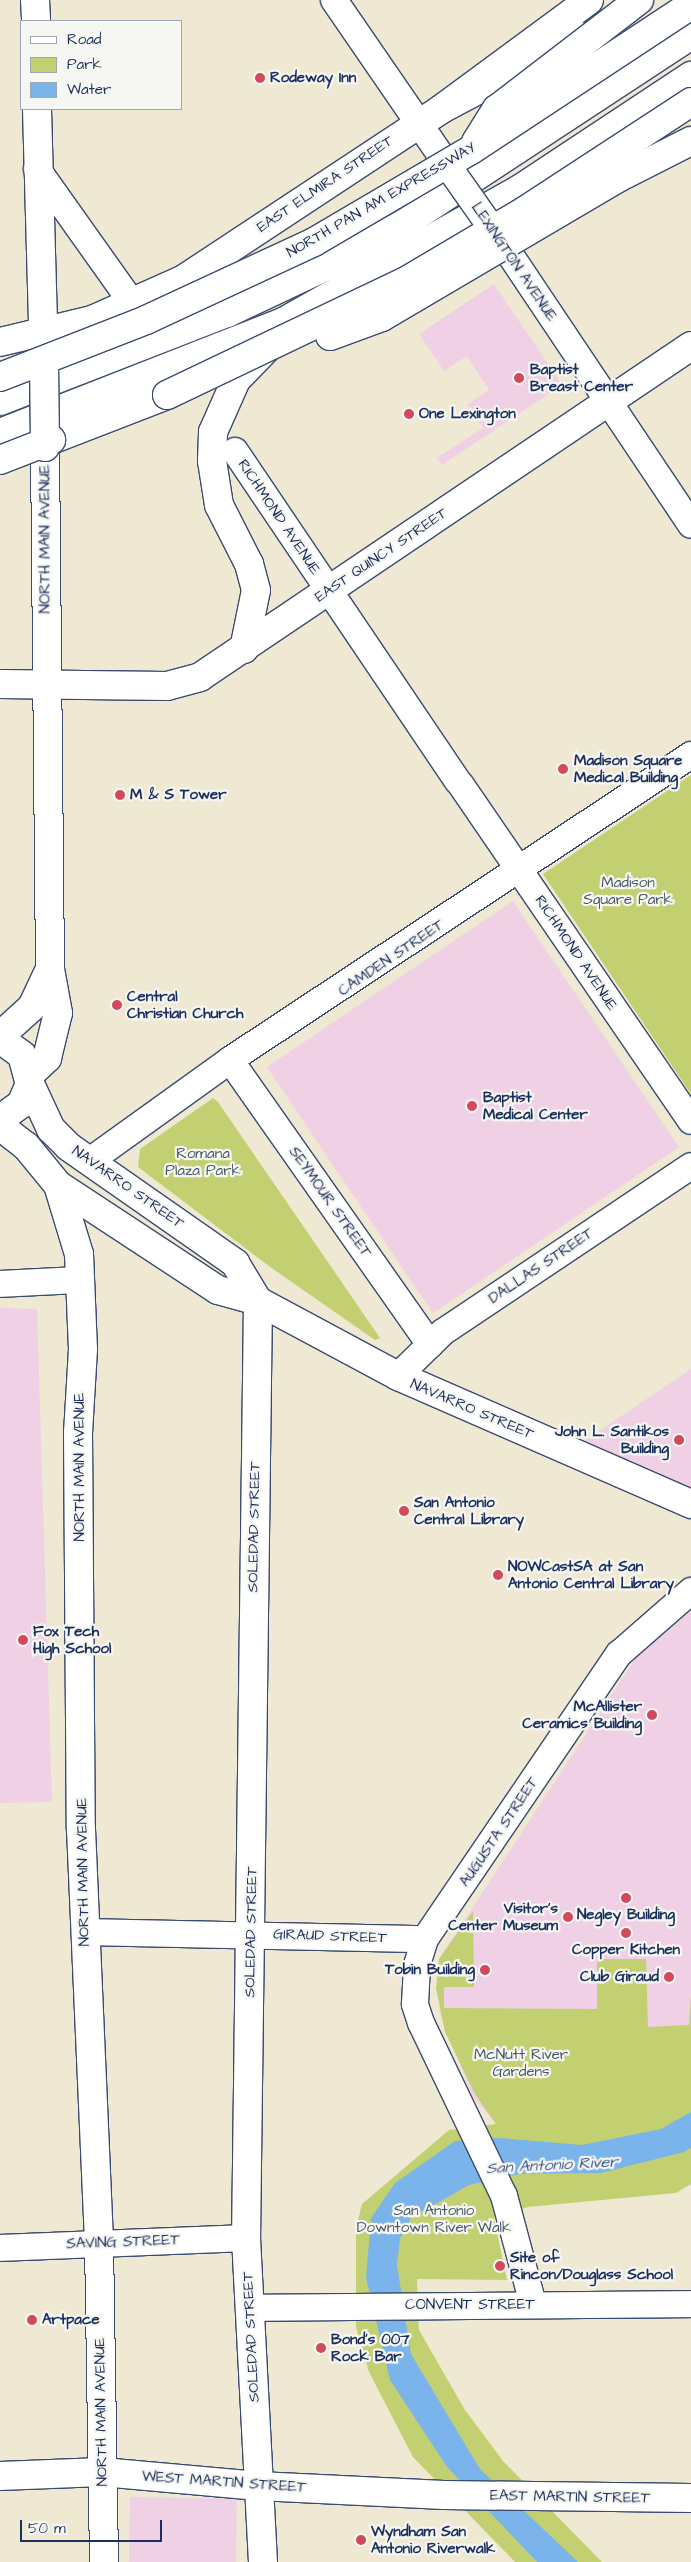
<!DOCTYPE html>
<html>
<head>
<meta charset="utf-8">
<style>
  body { margin:0 }
  #map { position:relative; width:691px; height:2562px; overflow:hidden; background:#efe9d4; font-family:"Architects Daughter",sans-serif }
  div>[style] { position:absolute }
  .built>* { inset:0; background:#f0d0e5; transform-origin:0 0 }
  .green>* { inset:0; background:#c3d071 }
  .water>* { inset:0; background:#7bb4eb }
  .roads { filter:drop-shadow(1px 0 #3b4b70) drop-shadow(-1px 0 #3b4b70) drop-shadow(0 1px #3b4b70) drop-shadow(0 -1px #3b4b70) }
  .minor>* { height:26px; margin:-13px; padding:0 13px; transform-origin:13px; border-radius:13px; background:#fff }
  .major>* { height:28px; margin:-14px; padding:0 14px; transform-origin:14px; border-radius:14px; background:#fff }
  .highway>* { height:28px; margin:-14px; padding:0 14px; transform-origin:14px; border-radius:14px; background:#fff }
  .bridges { filter:drop-shadow(1px 0 #3b4b70) drop-shadow(-1px 0 #3b4b70) drop-shadow(0 1px #3b4b70) drop-shadow(0 -1px #3b4b70) }
  .minor-bridge>* { height:26px; margin:-13px; padding:0 13px; transform-origin:13px; border-radius:13px; background:#fff }
  .major-bridge>* { height:28px; margin:-14px; padding:0 14px; transform-origin:14px; border-radius:14px; background:#fff }
  .highway-bridge>* { height:28px; margin:-14px; padding:0 14px; transform-origin:14px; border-radius:14px; background:#fff }
  .dots>* { width:14px; height:14px; translate:-50% -50%; box-sizing:border-box; border:2px solid #f6f6f2; border-radius:50% }
  span { translate:-50% -50%; white-space:nowrap; text-align:center; line-height:1.15; -webkit-text-stroke:4.5px #f6f6f2; paint-order:stroke }
  .poi-label { font-size:15px; color:#1b2f5e; font-weight:700 }
  .left { translate:0 -50%; text-align:left }
  .right { translate:-100% -50%; text-align:right }
  .street-label { font-size:15px; color:#1b2f5e }
  .park-label { font-size:15px; color:#455763 }
  .water-label { font-size:16px; color:#385788; font-style:italic }
  .legend { position:absolute; left:20px; top:20px; width:162px; height:90px; box-sizing:border-box; background:#f6f6f2; border:1px solid #9ea6b7; margin:0; padding:6px 9px; list-style:none; font-size:15px; color:#1b2f5e }
  .legend li { display:flex; align-items:center; gap:10px; height:25px }
  .legend b { width:25px; border:1px solid #9ea6b7 }
  .scale { position:absolute; left:20px; top:2520px; width:142px; height:22px; box-sizing:border-box; border:2px solid #1b2f5e; border-top:0; padding-left:6px; font-size:15px; line-height:18px; white-space:nowrap; color:#1b2f5e; -webkit-text-stroke:4px #f6f6f2; paint-order:stroke }
</style>
</head>
<body>
<div id="map">
  <div class="built">
    <i style="clip-path:polygon(494px 284px,562px 385px,442px 465px,437px 458px,483px 428px,467px 405px,489px 390px,467px 356px,444px 371px,419px 334px)"></i>
    <i style="left:513px;top:901px;width:297px;height:297px;rotate:56deg"></i>
    <i style="clip-path:polygon(0 1308px,37px 1309px,52px 1802px,0 1803px)"></i>
    <i style="clip-path:polygon(691px 1369px,691px 1490px,580px 1444px)"></i>
    <i style="clip-path:polygon(691px 1611px,691px 2081px,496px 2124px,473px 2097px,439px 2011px,439px 1959px,635px 1659px)"></i>
    <i style="left:130px;top:2497px;width:107px;height:65px;rotate:1deg"></i>
  </div>
  <div class="green">
    <i style="clip-path:polygon(691px 775px,691px 1094px,543px 874px)"></i>
    <i style="clip-path:polygon(213px 1098px,218px 1102px,380px 1338px,375px 1340px,273px 1269px,138px 1167px,140px 1149px)"></i>
    <i style="clip-path:polygon(473px 1911px,474px 1987px,444px 1987px,444px 2008px,597px 2009px,597px 1959px,646px 1959px,648px 2027px,689px 2025px,691px 1995px,691px 2184px,676px 2193px,528px 2207px,494px 2218px,507px 2280px,417px 2279px,419px 2330px,465px 2410px,503px 2461px,602px 2562px,515px 2562px,413px 2457px,369px 2372px,356px 2327px,356px 2228px,362px 2204px,449px 2130px,496px 2124px,475px 2094px,445px 2032px,436px 1988px,439px 1959px)"></i>
  </div>
  <div class="water">
    <i style="clip-path:polygon(691px 2112px,691px 2148px,684px 2152px,601px 2173px,519px 2174px,469px 2185px,411px 2218px,400px 2239px,397px 2265px,411px 2354px,480px 2469px,578px 2562px,537px 2562px,447px 2467px,390px 2380px,366px 2278px,371px 2218px,395px 2183px,455px 2141px,500px 2138px,582px 2145px,661px 2129px)"></i>
  </div>
  <div class="roads">
    <div class="minor">
      <i style="left:334px;top:0;width:201px;rotate:55.5deg"></i>
      <i style="left:37px;top:169px;width:166px;rotate:54.6deg"></i>
      <i style="left:505px;top:247px;width:334px;rotate:56.2deg"></i>
      <i style="left:235px;top:451px;width:398px;rotate:56deg"></i>
      <i style="left:461px;top:785px;width:407px;rotate:55.6deg"></i>
      <i style="left:230px;top:1060px;width:348px;rotate:54.9deg"></i>
      <i style="left:91px;top:1160px;width:171px;rotate:-35.7deg"></i>
      <i style="left:230px;top:1060px;width:553px;rotate:-33.49deg"></i>
      <i style="left:0;top:1284px;width:80px;rotate:-2.9deg"></i>
      <i style="left:398px;top:1376px;width:63px;rotate:-44.4deg"></i>
      <i style="left:443px;top:1332px;width:298px;rotate:-33.8deg"></i>
      <i style="left:85px;top:1932px;width:340px;rotate:1.2deg"></i>
      <i style="left:0;top:2248px;width:246px;rotate:-2.3deg"></i>
      <i style="left:533px;top:2304px;width:112px;rotate:-105deg"></i>
      <i style="left:504px;top:2196px;width:192px;rotate:-115.6deg"></i>
      <i style="left:421px;top:2023px;width:20px;rotate:-108deg"></i>
      <i style="left:415px;top:2004px;width:39px;rotate:-87deg"></i>
      <i style="left:417px;top:1965px;width:27px;rotate:-73deg"></i>
      <i style="left:425px;top:1939px;width:345px;rotate:-55.8deg"></i>
      <i style="left:619px;top:1654px;width:96px;rotate:-41.2deg"></i>
      <i style="left:249px;top:2308px;width:442px;rotate:-0.5deg"></i>
    </div>
    <div class="major">
      <i style="left:35px;top:0;width:21px;rotate:87deg"></i>
      <i style="left:37px;top:109px;width:244px;rotate:88.4deg"></i>
      <i style="left:0;top:342px;width:95px;rotate:-13.4deg"></i>
      <i style="left:92px;top:320px;width:101px;rotate:-24deg"></i>
      <i style="left:184px;top:279px;width:307px;rotate:-33.4deg"></i>
      <i style="left:440px;top:110px;width:185px;rotate:-36.4deg"></i>
      <i style="left:0;top:684px;width:167px;rotate:0.7deg"></i>
      <i style="left:167px;top:686px;width:34px;rotate:-15deg"></i>
      <i style="left:200px;top:677px;width:592px;rotate:-33.99deg"></i>
      <i style="left:0;top:1036px;width:43px;rotate:-42.2deg"></i>
      <i style="left:32px;top:1007px;width:42px;rotate:-64.7deg"></i>
      <i style="left:0;top:1039px;width:27px;rotate:36deg"></i>
      <i style="left:22px;top:1055px;width:30px;rotate:75deg"></i>
      <i style="left:30px;top:1084px;width:22px;rotate:114deg"></i>
      <i style="left:21px;top:1104px;width:26px;rotate:144deg"></i>
      <i style="left:29px;top:1075px;width:25px;rotate:-43deg"></i>
      <i style="left:47px;top:1058px;width:46px;rotate:-76.3deg"></i>
      <i style="left:58px;top:1013px;width:45px;rotate:-100.3deg"></i>
      <i style="left:50px;top:969px;width:522px;rotate:-90.55deg"></i>
      <i style="left:30px;top:1084px;width:50px;rotate:65deg"></i>
      <i style="left:51px;top:1129px;width:25px;rotate:45deg"></i>
      <i style="left:69px;top:1147px;width:203px;rotate:34.9deg"></i>
      <i style="left:235px;top:1263px;width:44px;rotate:58.8deg"></i>
      <i style="left:0;top:1126px;width:33px;rotate:38deg"></i>
      <i style="left:26px;top:1146px;width:50px;rotate:50.6deg"></i>
      <i style="left:58px;top:1185px;width:191px;rotate:33.3deg"></i>
      <i style="left:218px;top:1290px;width:41px;rotate:15.4deg"></i>
      <i style="left:258px;top:1301px;width:159px;rotate:28.2deg"></i>
      <i style="left:398px;top:1376px;width:320px;rotate:23.6deg"></i>
      <i style="left:58px;top:1185px;width:72px;rotate:73.1deg"></i>
      <i style="left:79px;top:1254px;width:95px;rotate:87.6deg"></i>
      <i style="left:83px;top:1349px;width:83px;rotate:93.4deg"></i>
      <i style="left:78px;top:1432px;width:397px;rotate:89.6deg"></i>
      <i style="left:81px;top:1829px;width:413px;rotate:87.5deg"></i>
      <i style="left:99px;top:2242px;width:320px;rotate:89.1deg"></i>
      <i style="left:258px;top:1301px;width:937px;rotate:90.73deg"></i>
      <i style="left:246px;top:2238px;width:324px;rotate:87deg"></i>
      <i style="left:0;top:2476px;width:102px;rotate:-2.2deg"></i>
      <i style="left:102px;top:2472px;width:157px;rotate:5.1deg"></i>
      <i style="left:258px;top:2486px;width:186px;rotate:2.8deg"></i>
      <i style="left:444px;top:2495px;width:247px;rotate:0.7deg"></i>
    </div>
    <div class="highway">
      <i style="left:440px;top:110px;width:158px;rotate:-27.9deg"></i>
      <i style="left:0;top:401px;width:243px;rotate:-21.2deg"></i>
      <i style="left:227px;top:313px;width:110px;rotate:-25.2deg"></i>
      <i style="left:327px;top:266px;width:89px;rotate:-28.9deg"></i>
      <i style="left:405px;top:223px;width:342px;rotate:-33.3deg"></i>
      <i style="left:0;top:433px;width:304px;rotate:-21.4deg"></i>
      <i style="left:283px;top:322px;width:272px;rotate:-29.3deg"></i>
      <i style="left:520px;top:189px;width:205px;rotate:-33.5deg"></i>
      <i style="left:51px;top:440px;width:124px;rotate:-21.2deg"></i>
      <i style="left:244px;top:649px;width:60px;rotate:-78.5deg"></i>
      <i style="left:256px;top:590px;width:27px;rotate:-105deg"></i>
      <i style="left:249px;top:564px;width:66px;rotate:-117deg"></i>
      <i style="left:219px;top:505px;width:45px;rotate:-99deg"></i>
      <i style="left:212px;top:461px;width:29px;rotate:-88deg"></i>
      <i style="left:213px;top:432px;width:57px;rotate:-66.1deg"></i>
      <i style="left:236px;top:380px;width:45px;rotate:-45.9deg"></i>
    </div>
  </div>
  <div class="bridges">
    <div class="minor-bridge">
      <i style="left:448px;top:166px;width:99px;rotate:54.9deg"></i>
    </div>
    <div class="major-bridge">
      <i style="left:44px;top:362px;width:85px;rotate:89.3deg"></i>
    </div>
    <div class="highway-bridge">
      <i style="left:476px;top:142px;width:39px;rotate:-58deg"></i>
      <i style="left:497px;top:109px;width:179px;rotate:-37.5deg"></i>
      <i style="left:330px;top:336px;width:55px;rotate:-20.1deg"></i>
      <i style="left:382px;top:317px;width:274px;rotate:-30.5deg"></i>
      <i style="left:618px;top:178px;width:82px;rotate:-26.9deg"></i>
      <i style="left:0;top:377px;width:157px;rotate:-21.3deg"></i>
      <i style="left:146px;top:320px;width:185px;rotate:-24.9deg"></i>
      <i style="left:314px;top:242px;width:182px;rotate:-30.4deg"></i>
      <i style="left:471px;top:150px;width:263px;rotate:-33.4deg"></i>
      <i style="left:167px;top:395px;width:265px;rotate:-25.5deg"></i>
      <i style="left:406px;top:281px;width:139px;rotate:-30.6deg"></i>
      <i style="left:526px;top:210px;width:197px;rotate:-33.2deg"></i>
      <i style="left:0;top:460px;width:55px;rotate:-21.4deg"></i>
    </div>
  </div>
  <div class="dots">
    <i style="left:260px;top:78px;background:#d1495b"></i>
    <i style="left:519px;top:378px;background:#d1495b"></i>
    <i style="left:409px;top:414px;background:#d1495b"></i>
    <i style="left:563px;top:769px;background:#d1495b"></i>
    <i style="left:120px;top:795px;background:#d1495b"></i>
    <i style="left:117px;top:1005px;background:#d1495b"></i>
    <i style="left:472px;top:1106px;background:#d1495b"></i>
    <i style="left:679px;top:1440px;background:#d1495b"></i>
    <i style="left:404px;top:1511px;background:#d1495b"></i>
    <i style="left:498px;top:1575px;background:#d1495b"></i>
    <i style="left:23px;top:1640px;background:#d1495b"></i>
    <i style="left:652px;top:1715px;background:#d1495b"></i>
    <i style="left:626px;top:1898px;background:#d1495b"></i>
    <i style="left:568px;top:1917px;background:#d1495b"></i>
    <i style="left:626px;top:1933px;background:#d1495b"></i>
    <i style="left:485px;top:1970px;background:#d1495b"></i>
    <i style="left:669px;top:1977px;background:#d1495b"></i>
    <i style="left:500px;top:2266px;background:#d1495b"></i>
    <i style="left:32px;top:2320px;background:#d1495b"></i>
    <i style="left:321px;top:2348px;background:#d1495b"></i>
    <i style="left:361px;top:2540px;background:#d1495b"></i>
  </div>
  <div class="poi-label">
    <span class="left" style="left:270px;top:78px">Rodeway Inn</span>
    <span class="left" style="left:530px;top:378px">Baptist<br>Breast Center</span>
    <span class="left" style="left:419px;top:414px">One Lexington</span>
    <span class="left" style="left:574px;top:769px">Madison Square<br>Medical Building</span>
    <span class="left" style="left:130px;top:795px">M &amp; S Tower</span>
    <span class="left" style="left:127px;top:1005px">Central<br>Christian Church</span>
    <span class="left" style="left:483px;top:1106px">Baptist<br>Medical Center</span>
    <span class="right" style="left:669px;top:1440px">John L. Santikos<br>Building</span>
    <span class="left" style="left:414px;top:1511px">San Antonio<br>Central Library</span>
    <span class="left" style="left:508px;top:1575px">NOWCastSA at San<br>Antonio Central Library</span>
    <span class="left" style="left:33px;top:1640px">Fox Tech<br>High School</span>
    <span class="right" style="left:642px;top:1715px">McAllister<br>Ceramics Building</span>
    <span class="right" style="left:558px;top:1917px">Visitor's<br>Center Museum</span>
    <span style="left:626px;top:1915px">Negley Building</span>
    <span style="left:626px;top:1950px">Copper Kitchen</span>
    <span class="right" style="left:475px;top:1970px">Tobin Building</span>
    <span class="right" style="left:659px;top:1977px">Club Giraud</span>
    <span class="left" style="left:510px;top:2266px">Site of<br>Rincon/Douglass School</span>
    <span class="left" style="left:42px;top:2320px">Artpace</span>
    <span class="left" style="left:331px;top:2348px">Bond’s 007<br>Rock Bar</span>
    <span class="left" style="left:371px;top:2540px">Wyndham San<br>Antonio Riverwalk</span>
  </div>
  <div class="street-label">
    <span style="left:325px;top:184px;rotate:-34deg">EAST ELMIRA STREET</span>
    <span style="left:381px;top:200px;rotate:-30deg">NORTH PAN AM EXPRESSWAY</span>
    <span style="left:514px;top:262px;rotate:56deg">LEXINGTON AVENUE</span>
    <span style="left:279px;top:517px;rotate:56deg">RICHMOND AVENUE</span>
    <span style="left:45px;top:539px;rotate:-90deg">NORTH MAIN AVENUE</span>
    <span style="left:381px;top:555px;rotate:-34deg">EAST QUINCY STREET</span>
    <span style="left:576px;top:953px;rotate:56deg">RICHMOND AVENUE</span>
    <span style="left:391px;top:958px;rotate:-34deg">CAMDEN STREET</span>
    <span style="left:128px;top:1187px;rotate:35deg">NAVARRO STREET</span>
    <span style="left:330px;top:1202px;rotate:55deg">SEYMOUR STREET</span>
    <span style="left:541px;top:1266px;rotate:-34deg">DALLAS STREET</span>
    <span style="left:472px;top:1409px;rotate:23deg">NAVARRO STREET</span>
    <span style="left:80px;top:1467px;rotate:-90deg">NORTH MAIN AVENUE</span>
    <span style="left:254px;top:1527px;rotate:-89deg">SOLEDAD STREET</span>
    <span style="left:499px;top:1832px;rotate:-56deg">AUGUSTA STREET</span>
    <span style="left:83px;top:1872px;rotate:-91deg">NORTH MAIN AVENUE</span>
    <span style="left:251px;top:1932px;rotate:-89deg">SOLEDAD STREET</span>
    <span style="left:330px;top:1936px;rotate:2deg">GIRAUD STREET</span>
    <span style="left:123px;top:2242px;rotate:-2deg">SAVING STREET</span>
    <span style="left:470px;top:2305px">CONVENT STREET</span>
    <span style="left:251px;top:2337px;rotate:-93deg">SOLEDAD STREET</span>
    <span style="left:101px;top:2412px;rotate:-91deg">NORTH MAIN AVENUE</span>
    <span style="left:224px;top:2482px;rotate:4deg">WEST MARTIN STREET</span>
    <span style="left:570px;top:2497px;rotate:1deg">EAST MARTIN STREET</span>
  </div>
  <div class="park-label">
    <span style="left:628px;top:891px">Madison<br>Square Park</span>
    <span style="left:203px;top:1162px">Romana<br>Plaza Park</span>
    <span style="left:521px;top:2063px">McNutt River<br>Gardens</span>
    <span style="left:434px;top:2219px">San Antonio<br>Downtown River Walk</span>
  </div>
  <div class="water-label">
    <span style="left:552px;top:2165px;rotate:-3deg">San Antonio River</span>
  </div>
  <ul class="legend">
  <li><b style="height:6px;background:#fff"></b>Road</li>
  <li><b style="height:14px;background:#c3d071"></b>Park</li>
  <li><b style="height:14px;background:#7bb4eb"></b>Water</li>
  </ul>
  <div class="scale">50 m</div>
</div>
</body>
</html>
